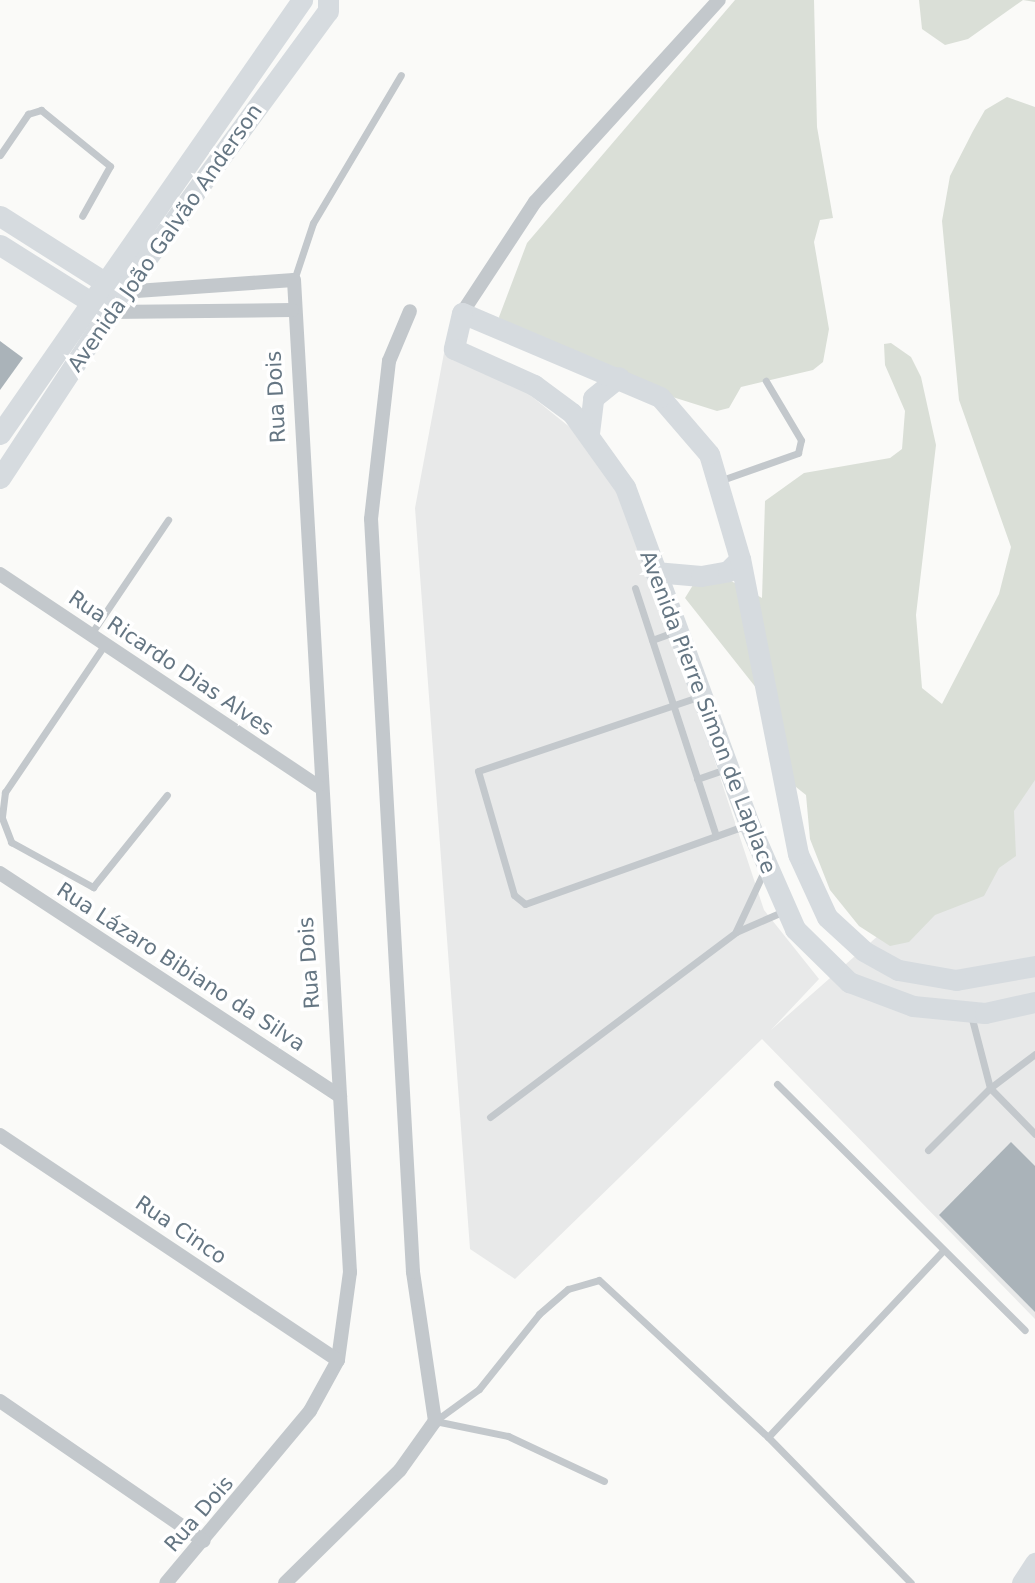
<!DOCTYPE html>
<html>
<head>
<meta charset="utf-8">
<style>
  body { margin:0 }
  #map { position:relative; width:1035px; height:1583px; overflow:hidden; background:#fafaf8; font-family:"DejaVu Sans",sans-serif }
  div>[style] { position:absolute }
  .built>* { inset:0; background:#e8e9e9 }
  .green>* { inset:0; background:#dadfd7 }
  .building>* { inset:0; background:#aab3b9 }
  .lane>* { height:7px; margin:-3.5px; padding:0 3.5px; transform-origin:3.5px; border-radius:3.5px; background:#c3c8cc }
  .street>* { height:14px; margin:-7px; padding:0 7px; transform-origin:7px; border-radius:7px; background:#c3c8cc }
  .secondary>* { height:21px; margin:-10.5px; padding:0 10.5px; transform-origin:10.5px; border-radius:10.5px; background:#d6dbdf }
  span { translate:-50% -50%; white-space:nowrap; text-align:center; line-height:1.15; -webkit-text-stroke:7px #fff; paint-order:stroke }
  .street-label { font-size:21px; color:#657683 }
</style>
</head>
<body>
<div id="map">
  <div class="built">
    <i style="clip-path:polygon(444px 353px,520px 387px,598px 450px,650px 566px,764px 910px,819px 979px,771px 1030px,954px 869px,1035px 679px,1035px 1319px,762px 1039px,515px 1279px,470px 1249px,415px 508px)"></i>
  </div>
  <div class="green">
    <i style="clip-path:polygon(735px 0,814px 0,817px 127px,833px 218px,820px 220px,814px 242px,829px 329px,823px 362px,813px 370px,741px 387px,729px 408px,717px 411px,625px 382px,503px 329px,499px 317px,527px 243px)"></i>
    <i style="clip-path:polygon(919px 0,1035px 0,1035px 2px,1023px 0,968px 39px,945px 45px,922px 29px)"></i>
    <i style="clip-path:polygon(1007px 97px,1035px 107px,1035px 780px,1014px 811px,1016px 856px,999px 868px,984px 896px,935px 915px,909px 942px,890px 946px,859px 926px,830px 890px,810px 839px,806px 795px,786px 779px,757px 689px,685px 598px,693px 585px,722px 576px,762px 598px,765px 501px,804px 473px,890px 458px,902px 449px,905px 411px,885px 365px,884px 344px,891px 343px,911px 357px,921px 377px,936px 445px,916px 615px,922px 688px,942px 704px,999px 594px,1011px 547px,959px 400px,942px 221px,950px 176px,973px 131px,985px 110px)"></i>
  </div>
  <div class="building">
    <i style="clip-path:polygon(0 341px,23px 358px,0 390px)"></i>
    <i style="clip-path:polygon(1011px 1142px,1035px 1166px,1035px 1312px,939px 1215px)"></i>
  </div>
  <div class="lane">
    <i style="left:0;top:155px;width:50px;rotate:-55.7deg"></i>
    <i style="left:28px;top:114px;width:14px;rotate:-17deg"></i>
    <i style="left:41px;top:110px;width:89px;rotate:39.1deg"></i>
    <i style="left:110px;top:166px;width:57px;rotate:119.2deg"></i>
    <i style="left:294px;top:280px;width:60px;rotate:-71.6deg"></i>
    <i style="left:313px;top:223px;width:172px;rotate:-59.3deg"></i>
    <i style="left:719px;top:481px;width:84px;rotate:-19.5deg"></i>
    <i style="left:798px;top:453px;width:13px;rotate:-77deg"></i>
    <i style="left:801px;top:440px;width:69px;rotate:-120.7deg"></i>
    <i style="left:635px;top:588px;width:261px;rotate:71.9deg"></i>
    <i style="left:91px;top:634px;width:138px;rotate:-56deg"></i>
    <i style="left:652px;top:640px;width:23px;rotate:-20deg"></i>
    <i style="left:105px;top:644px;width:179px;rotate:124deg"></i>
    <i style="left:5px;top:792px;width:26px;rotate:97deg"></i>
    <i style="left:2px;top:818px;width:26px;rotate:69deg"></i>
    <i style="left:11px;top:842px;width:94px;rotate:28.8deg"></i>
    <i style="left:93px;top:887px;width:118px;rotate:-51.2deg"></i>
    <i style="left:698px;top:697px;width:232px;rotate:161.4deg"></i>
    <i style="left:478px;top:771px;width:129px;rotate:73.8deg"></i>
    <i style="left:514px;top:895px;width:14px;rotate:39deg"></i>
    <i style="left:525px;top:904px;width:236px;rotate:-19.6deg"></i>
    <i style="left:697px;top:779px;width:31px;rotate:-19deg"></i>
    <i style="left:736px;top:931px;width:68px;rotate:-64.9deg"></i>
    <i style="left:971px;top:1015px;width:75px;rotate:75.4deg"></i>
    <i style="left:990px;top:1088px;width:64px;rotate:45.6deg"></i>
    <i style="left:777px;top:1084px;width:349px;rotate:44.8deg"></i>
    <i style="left:490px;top:1117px;width:308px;rotate:-36.9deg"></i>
    <i style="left:736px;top:932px;width:52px;rotate:-23.6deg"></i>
    <i style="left:928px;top:1150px;width:88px;rotate:-45deg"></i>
    <i style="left:990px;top:1088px;width:56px;rotate:-37.1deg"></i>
    <i style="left:435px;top:1421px;width:54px;rotate:-36deg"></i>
    <i style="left:479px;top:1389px;width:96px;rotate:-51.3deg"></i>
    <i style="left:539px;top:1314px;width:38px;rotate:-41deg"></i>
    <i style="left:568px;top:1289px;width:32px;rotate:-16deg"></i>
    <i style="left:599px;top:1280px;width:231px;rotate:42.9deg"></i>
    <i style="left:768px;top:1437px;width:204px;rotate:45.6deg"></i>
    <i style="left:435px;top:1421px;width:75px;rotate:11.6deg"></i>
    <i style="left:508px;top:1436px;width:106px;rotate:25.1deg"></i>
    <i style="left:768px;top:1437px;width:254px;rotate:-46.8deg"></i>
  </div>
  <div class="street">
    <i style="left:122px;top:292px;width:172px;rotate:-4deg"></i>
    <i style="left:294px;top:280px;width:994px;rotate:86.77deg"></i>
    <i style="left:350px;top:1272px;width:89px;rotate:97.8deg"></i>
    <i style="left:338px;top:1360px;width:58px;rotate:118.8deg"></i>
    <i style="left:310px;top:1411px;width:224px;rotate:129.9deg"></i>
    <i style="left:109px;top:312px;width:183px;rotate:-0.6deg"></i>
    <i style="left:462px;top:313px;width:133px;rotate:-56.7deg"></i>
    <i style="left:535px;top:202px;width:273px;rotate:-47.7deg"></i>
    <i style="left:0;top:574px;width:382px;rotate:33.7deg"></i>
    <i style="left:0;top:873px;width:407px;rotate:33.3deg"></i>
    <i style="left:0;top:1135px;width:406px;rotate:33.7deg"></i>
    <i style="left:0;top:1401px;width:247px;rotate:34.5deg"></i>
    <i style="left:285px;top:1583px;width:161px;rotate:-44.5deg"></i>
    <i style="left:400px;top:1470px;width:60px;rotate:-54.5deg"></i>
    <i style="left:435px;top:1421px;width:151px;rotate:-98.4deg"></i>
    <i style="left:413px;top:1272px;width:754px;rotate:-93.19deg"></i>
    <i style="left:371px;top:519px;width:159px;rotate:-83.5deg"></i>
    <i style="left:389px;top:361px;width:54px;rotate:-67.2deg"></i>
  </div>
  <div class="secondary">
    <i style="left:0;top:216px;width:135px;rotate:32.3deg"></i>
    <i style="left:0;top:245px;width:117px;rotate:32.1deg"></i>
    <i style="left:589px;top:433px;width:35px;rotate:-83deg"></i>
    <i style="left:593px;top:398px;width:33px;rotate:-39deg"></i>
    <i style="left:0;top:434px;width:529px;rotate:-55.17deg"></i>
    <i style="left:0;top:478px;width:222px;rotate:-56.7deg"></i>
    <i style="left:122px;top:292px;width:348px;rotate:-53.8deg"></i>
    <i style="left:328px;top:11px;width:11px;rotate:-90deg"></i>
    <i style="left:655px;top:572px;width:46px;rotate:5deg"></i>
    <i style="left:701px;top:576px;width:27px;rotate:-10deg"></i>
    <i style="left:728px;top:571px;width:17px;rotate:-45deg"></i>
    <i style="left:1035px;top:966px;width:80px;rotate:170deg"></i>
    <i style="left:956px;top:980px;width:59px;rotate:-170.2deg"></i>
    <i style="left:898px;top:970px;width:39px;rotate:-151deg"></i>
    <i style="left:864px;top:951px;width:50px;rotate:-137.4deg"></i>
    <i style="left:827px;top:917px;width:69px;rotate:-114.7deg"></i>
    <i style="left:798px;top:854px;width:301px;rotate:-101.1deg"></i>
    <i style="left:740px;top:559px;width:109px;rotate:-106.4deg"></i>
    <i style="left:709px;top:454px;width:75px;rotate:-130.7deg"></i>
    <i style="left:660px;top:397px;width:215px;rotate:-157deg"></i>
    <i style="left:462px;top:313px;width:37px;rotate:103deg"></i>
    <i style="left:454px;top:349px;width:88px;rotate:24.2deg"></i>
    <i style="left:534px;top:385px;width:47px;rotate:36.4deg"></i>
    <i style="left:572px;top:413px;width:91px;rotate:54.4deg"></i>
    <i style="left:625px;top:487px;width:359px;rotate:69.8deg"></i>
    <i style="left:749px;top:824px;width:115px;rotate:66.3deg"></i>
    <i style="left:795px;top:929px;width:76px;rotate:44.5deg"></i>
    <i style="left:849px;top:982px;width:68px;rotate:20.6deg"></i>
    <i style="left:913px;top:1006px;width:72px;rotate:5.6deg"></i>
    <i style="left:985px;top:1013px;width:51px;rotate:-12.4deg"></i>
    <i style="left:1022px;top:1583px;width:24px;rotate:-57deg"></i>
  </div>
  <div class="street-label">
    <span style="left:165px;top:238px;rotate:-55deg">Avenida João Galvão Anderson</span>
    <span style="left:276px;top:397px;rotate:-93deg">Rua Dois</span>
    <span style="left:171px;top:663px;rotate:34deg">Rua Ricardo Dias Alves</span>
    <span style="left:708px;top:712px;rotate:69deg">Avenida Pierre Simon de Laplace</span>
    <span style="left:309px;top:963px;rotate:-94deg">Rua Dois</span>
    <span style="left:181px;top:967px;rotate:33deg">Rua Lázaro Bibiano da Silva</span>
    <span style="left:181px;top:1230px;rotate:34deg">Rua Cinco</span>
    <span style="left:199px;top:1514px;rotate:-49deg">Rua Dois</span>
  </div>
</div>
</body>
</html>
